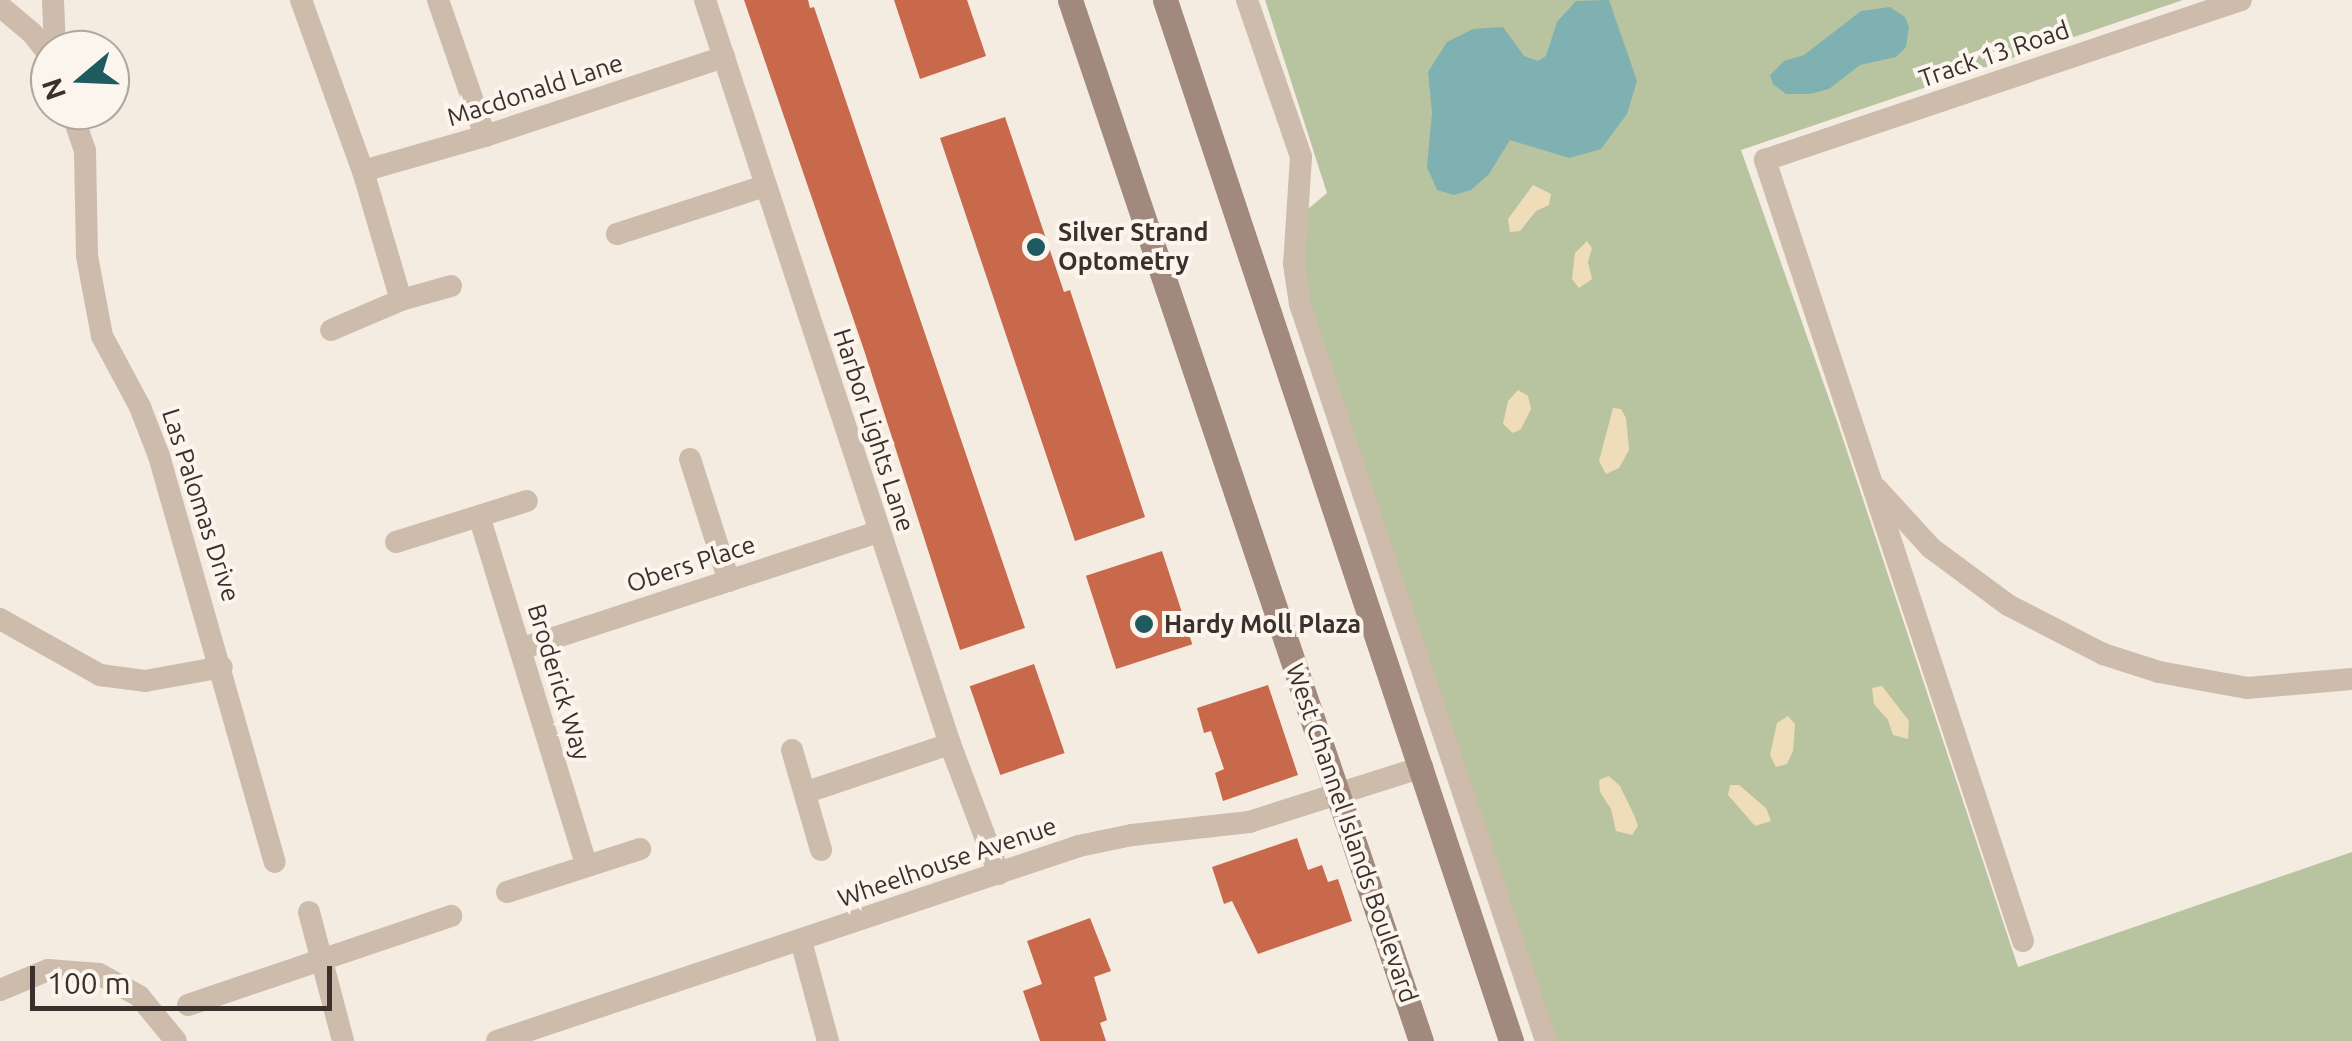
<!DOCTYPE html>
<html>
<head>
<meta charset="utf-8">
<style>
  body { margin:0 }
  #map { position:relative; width:2352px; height:1041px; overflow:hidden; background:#f4ebe1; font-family:Ubuntu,sans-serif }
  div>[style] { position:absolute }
  .green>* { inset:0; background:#b8c4a0 }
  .sand>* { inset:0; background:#efdcb8 }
  .water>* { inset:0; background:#7fb0b2 }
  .building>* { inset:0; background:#c8694b; transform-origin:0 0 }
  .street>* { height:22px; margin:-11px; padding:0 11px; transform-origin:11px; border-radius:11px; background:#cdbbac }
  .secondary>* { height:25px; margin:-12.5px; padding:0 12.5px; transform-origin:12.5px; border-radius:12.5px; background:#a18a7d }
  .dots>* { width:28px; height:28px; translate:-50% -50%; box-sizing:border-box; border:5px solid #fbf5ee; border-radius:50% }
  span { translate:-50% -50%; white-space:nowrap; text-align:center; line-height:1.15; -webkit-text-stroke:8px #fbf5ee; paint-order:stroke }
  .street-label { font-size:25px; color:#3b302b }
  .poi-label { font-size:25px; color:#3b302b; font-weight:700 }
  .left { translate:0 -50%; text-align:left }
  .north { position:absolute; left:30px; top:30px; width:100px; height:100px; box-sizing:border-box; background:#fbf5ee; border:2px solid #aea6a0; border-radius:50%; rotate:251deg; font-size:28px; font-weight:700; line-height:40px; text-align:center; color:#3b302b }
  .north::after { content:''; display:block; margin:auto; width:35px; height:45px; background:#1f5a5e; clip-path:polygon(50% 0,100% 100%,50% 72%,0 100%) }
  .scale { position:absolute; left:30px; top:966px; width:302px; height:45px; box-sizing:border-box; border:5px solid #3b302b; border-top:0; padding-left:12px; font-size:30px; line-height:35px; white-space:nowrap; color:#3b302b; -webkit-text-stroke:8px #fbf5ee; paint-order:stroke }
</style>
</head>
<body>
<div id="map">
  <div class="green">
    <i style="clip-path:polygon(1265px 0,2183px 0,1741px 150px,1838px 424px,2018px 967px,2352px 852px,2352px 1041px,1554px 1041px,1308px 302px,1303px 271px,1307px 210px,1327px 193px)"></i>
  </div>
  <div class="sand">
    <i style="clip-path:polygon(1533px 185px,1551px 194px,1549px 205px,1536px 211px,1520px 231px,1510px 232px,1508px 219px)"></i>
    <i style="clip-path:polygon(1587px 241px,1592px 248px,1588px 262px,1592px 279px,1579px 288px,1572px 279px,1575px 253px)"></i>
    <i style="clip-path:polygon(1518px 390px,1528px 396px,1531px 409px,1521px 429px,1513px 433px,1503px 424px,1508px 401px)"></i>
    <i style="clip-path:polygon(1613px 408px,1621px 409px,1626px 418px,1629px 450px,1619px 468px,1606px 474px,1599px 461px)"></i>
    <i style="clip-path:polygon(1882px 686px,1909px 721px,1908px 739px,1893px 735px,1888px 720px,1874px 704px,1872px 688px)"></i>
    <i style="clip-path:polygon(1788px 716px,1795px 724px,1793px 751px,1787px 764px,1776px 767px,1770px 755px,1777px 723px)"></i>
    <i style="clip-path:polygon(1609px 776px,1620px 786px,1634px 815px,1638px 826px,1632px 835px,1616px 831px,1611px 809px,1600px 792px,1599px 780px)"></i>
    <i style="clip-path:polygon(1730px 785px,1739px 785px,1766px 808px,1771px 821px,1755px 826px,1728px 795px)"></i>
  </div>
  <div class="water">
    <i style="clip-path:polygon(1609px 0,1637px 81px,1627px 114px,1601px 149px,1569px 158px,1510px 140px,1489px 174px,1471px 190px,1454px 195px,1437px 190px,1427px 167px,1432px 113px,1428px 72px,1447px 42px,1473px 29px,1503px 27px,1524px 56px,1538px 61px,1546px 56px,1557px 22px,1576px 1px)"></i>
    <i style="clip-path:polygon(1890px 7px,1905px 17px,1909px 27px,1906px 47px,1896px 57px,1860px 65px,1829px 89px,1810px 94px,1786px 94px,1773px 84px,1770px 75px,1784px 61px,1804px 55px,1861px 11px)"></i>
  </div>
  <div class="building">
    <i style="clip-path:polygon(744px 0,808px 0,810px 8px,814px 7px,1025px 628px,960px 650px,864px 350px)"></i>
    <i style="clip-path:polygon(894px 0,967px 0,986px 56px,920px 79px)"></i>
    <i style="clip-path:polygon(1005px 117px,1064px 292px,1070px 290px,1145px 517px,1075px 541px,940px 138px)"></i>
    <i style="left:1162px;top:551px;width:98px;height:80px;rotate:72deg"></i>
    <i style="left:1034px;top:664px;width:94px;height:68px;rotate:71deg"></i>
    <i style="clip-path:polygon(1268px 685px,1298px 775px,1223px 801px,1215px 773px,1224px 769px,1211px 731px,1204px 733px,1197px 708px)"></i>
    <i style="clip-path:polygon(1297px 838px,1308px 870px,1322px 865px,1328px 882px,1338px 879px,1352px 921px,1258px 954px,1232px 901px,1224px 904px,1212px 867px)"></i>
    <i style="clip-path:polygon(1090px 918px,1111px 971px,1094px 977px,1107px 1020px,1100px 1023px,1106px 1041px,1040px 1041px,1023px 991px,1042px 984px,1027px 941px)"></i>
  </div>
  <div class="street">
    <i style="left:53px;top:0;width:50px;rotate:87.7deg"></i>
    <i style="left:301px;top:0;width:182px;rotate:70.1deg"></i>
    <i style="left:363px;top:171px;width:134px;rotate:73.6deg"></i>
    <i style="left:438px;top:0;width:144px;rotate:70.9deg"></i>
    <i style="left:705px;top:0;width:783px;rotate:71.77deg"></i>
    <i style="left:950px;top:744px;width:139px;rotate:69.3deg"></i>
    <i style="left:1247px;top:0;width:166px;rotate:71deg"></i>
    <i style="left:1301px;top:157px;width:107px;rotate:93.7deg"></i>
    <i style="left:1294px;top:264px;width:40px;rotate:81.5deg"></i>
    <i style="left:1300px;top:304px;width:777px;rotate:71.54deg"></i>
    <i style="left:0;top:6px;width:42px;rotate:40.2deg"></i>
    <i style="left:32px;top:33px;width:29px;rotate:52deg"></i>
    <i style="left:71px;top:110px;width:43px;rotate:71.1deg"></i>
    <i style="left:85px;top:151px;width:105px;rotate:88.9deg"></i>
    <i style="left:87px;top:256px;width:81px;rotate:79.4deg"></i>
    <i style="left:102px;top:336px;width:81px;rotate:61.8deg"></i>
    <i style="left:140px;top:407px;width:53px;rotate:68.8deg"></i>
    <i style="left:159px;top:456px;width:422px;rotate:74.1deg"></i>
    <i style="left:363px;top:171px;width:127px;rotate:-16deg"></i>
    <i style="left:485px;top:136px;width:252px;rotate:-18.3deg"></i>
    <i style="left:617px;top:234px;width:156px;rotate:-18deg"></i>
    <i style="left:331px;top:330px;width:76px;rotate:-23.2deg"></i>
    <i style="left:401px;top:300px;width:52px;rotate:-15.6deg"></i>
    <i style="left:690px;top:459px;width:128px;rotate:72.3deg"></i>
    <i style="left:1877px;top:489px;width:80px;rotate:47.5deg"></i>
    <i style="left:1931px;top:548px;width:96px;rotate:36.5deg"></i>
    <i style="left:2008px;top:605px;width:107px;rotate:27.3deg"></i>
    <i style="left:2103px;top:654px;width:59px;rotate:17.8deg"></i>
    <i style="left:2159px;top:672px;width:89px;rotate:10.3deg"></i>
    <i style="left:2247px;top:688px;width:105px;rotate:-4.9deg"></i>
    <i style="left:479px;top:516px;width:364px;rotate:72.9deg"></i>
    <i style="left:396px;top:542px;width:137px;rotate:-17.4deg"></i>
    <i style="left:0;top:619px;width:115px;rotate:29.2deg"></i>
    <i style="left:100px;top:675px;width:45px;rotate:7.6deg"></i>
    <i style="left:145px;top:681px;width:78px;rotate:-10.3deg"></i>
    <i style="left:520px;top:649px;width:378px;rotate:-18.1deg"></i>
    <i style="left:792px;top:750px;width:104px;rotate:73.8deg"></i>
    <i style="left:807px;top:792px;width:151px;rotate:-18.6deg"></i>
    <i style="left:507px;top:892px;width:140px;rotate:-17.9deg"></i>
    <i style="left:309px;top:912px;width:133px;rotate:75.2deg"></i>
    <i style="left:801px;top:941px;width:104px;rotate:74.9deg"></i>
    <i style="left:2023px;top:941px;width:823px;rotate:-108.28deg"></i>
    <i style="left:1765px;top:160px;width:502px;rotate:-18.58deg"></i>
    <i style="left:0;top:990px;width:52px;rotate:-22.6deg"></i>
    <i style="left:48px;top:970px;width:51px;rotate:4.5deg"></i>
    <i style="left:99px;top:974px;width:46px;rotate:28.8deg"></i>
    <i style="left:139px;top:996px;width:58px;rotate:50.6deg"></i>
    <i style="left:188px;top:1005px;width:278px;rotate:-18.7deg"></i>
    <i style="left:497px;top:1041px;width:614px;rotate:-18.52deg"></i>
    <i style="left:1079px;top:846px;width:54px;rotate:-11.7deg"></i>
    <i style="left:1132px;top:835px;width:118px;rotate:-6.3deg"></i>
    <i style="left:1249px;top:822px;width:182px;rotate:-17.6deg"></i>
  </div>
  <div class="secondary">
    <i style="left:1070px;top:0;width:1099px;rotate:71.37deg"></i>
    <i style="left:1165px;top:0;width:1097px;rotate:71.61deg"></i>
  </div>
  <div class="dots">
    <i style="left:1036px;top:247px;background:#1f5a5e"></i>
    <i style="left:1144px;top:624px;background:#1f5a5e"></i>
  </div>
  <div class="street-label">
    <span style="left:1994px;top:54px;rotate:-19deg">Track 13 Road</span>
    <span style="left:535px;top:90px;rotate:-18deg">Macdonald Lane</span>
    <span style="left:874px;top:430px;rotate:72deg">Harbor Lights Lane</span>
    <span style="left:201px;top:505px;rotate:72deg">Las Palomas Drive</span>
    <span style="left:691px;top:564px;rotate:-18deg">Obers Place</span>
    <span style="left:559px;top:682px;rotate:73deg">Broderick Way</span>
    <span style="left:1352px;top:833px;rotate:71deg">West Channel Islands Boulevard</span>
    <span style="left:947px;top:862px;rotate:-19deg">Wheelhouse Avenue</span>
  </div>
  <div class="poi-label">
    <span class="left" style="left:1058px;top:247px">Silver Strand<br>Optometry</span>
    <span class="left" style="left:1164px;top:624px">Hardy Moll Plaza</span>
  </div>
  <div class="north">N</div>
  <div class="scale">100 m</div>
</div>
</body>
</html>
